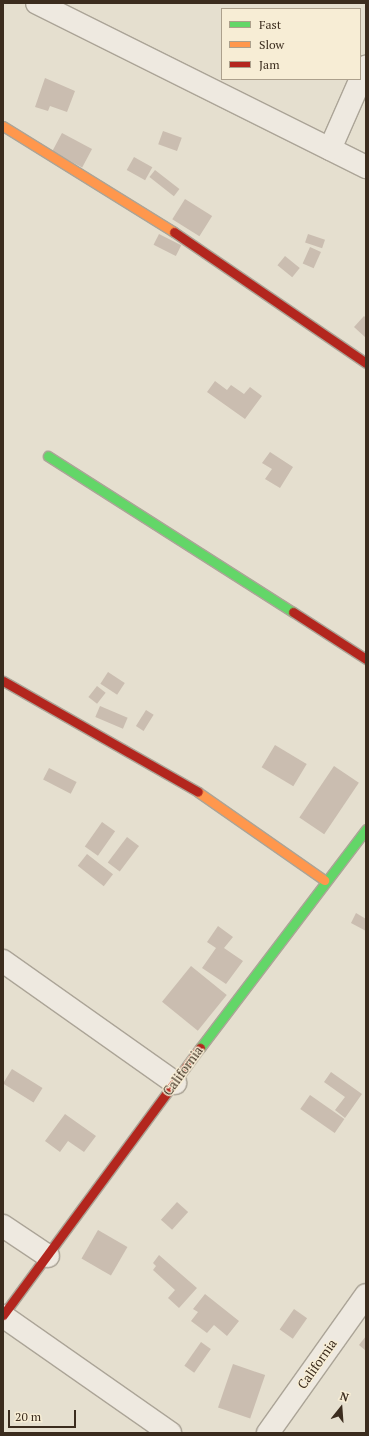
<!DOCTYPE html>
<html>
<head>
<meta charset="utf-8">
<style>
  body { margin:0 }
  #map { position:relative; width:369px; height:1436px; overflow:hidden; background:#e5dfcf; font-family:"PT Serif",serif }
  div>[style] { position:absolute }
  .building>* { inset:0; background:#cabdb0; transform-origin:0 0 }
  .roads { filter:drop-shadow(1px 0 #aba497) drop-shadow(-1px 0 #aba497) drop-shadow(0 1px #aba497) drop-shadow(0 -1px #aba497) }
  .street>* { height:22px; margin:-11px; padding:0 11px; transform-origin:11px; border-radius:11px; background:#eee9e0 }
  .fast>* { height:9px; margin:-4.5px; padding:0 4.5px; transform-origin:4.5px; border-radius:4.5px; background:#63d668 }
  .slow>* { height:9px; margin:-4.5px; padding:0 4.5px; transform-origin:4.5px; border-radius:4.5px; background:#ff974d }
  .jam>* { height:9px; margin:-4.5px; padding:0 4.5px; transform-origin:4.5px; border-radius:4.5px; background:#b3261e }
  span { translate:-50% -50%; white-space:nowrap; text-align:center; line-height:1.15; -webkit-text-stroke:3px #f7edd5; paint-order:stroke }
  .street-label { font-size:13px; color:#3b2c1e }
  .frame { position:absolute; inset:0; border:4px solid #3b2c1e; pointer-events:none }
  .legend { position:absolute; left:221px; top:8px; width:140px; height:72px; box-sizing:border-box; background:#f7edd5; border:1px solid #aca08c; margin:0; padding:5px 7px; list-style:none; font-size:12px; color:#3b2c1e }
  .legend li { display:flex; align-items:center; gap:8px; height:20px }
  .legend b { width:20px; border:1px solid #aca08c }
  .north { position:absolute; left:321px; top:1388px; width:40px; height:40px; -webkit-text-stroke:3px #f7edd5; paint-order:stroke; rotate:17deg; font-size:11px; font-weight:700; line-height:16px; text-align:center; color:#3b2c1e }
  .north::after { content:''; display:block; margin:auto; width:14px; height:18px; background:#3b2c1e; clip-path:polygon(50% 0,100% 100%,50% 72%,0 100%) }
  .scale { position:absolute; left:8px; top:1410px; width:68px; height:18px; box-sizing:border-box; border:2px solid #3b2c1e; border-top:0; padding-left:5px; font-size:12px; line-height:14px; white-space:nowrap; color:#3b2c1e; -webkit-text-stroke:3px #f7edd5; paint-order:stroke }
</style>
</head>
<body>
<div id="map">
  <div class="building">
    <i style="clip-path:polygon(45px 78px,75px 91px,67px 112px,50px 106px,48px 111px,35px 107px)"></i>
    <i style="left:163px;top:131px;width:20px;height:14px;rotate:20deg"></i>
    <i style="left:62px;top:133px;width:34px;height:21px;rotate:28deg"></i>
    <i style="left:134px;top:157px;width:21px;height:15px;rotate:29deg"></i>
    <i style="left:155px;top:170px;width:31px;height:9px;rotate:38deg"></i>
    <i style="left:185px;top:199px;width:32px;height:24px;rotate:32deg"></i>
    <i style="left:159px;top:234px;width:25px;height:12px;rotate:27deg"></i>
    <i style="left:308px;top:234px;width:18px;height:9px;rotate:19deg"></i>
    <i style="left:310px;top:247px;width:12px;height:18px;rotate:24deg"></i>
    <i style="left:285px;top:256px;width:19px;height:12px;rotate:39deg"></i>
    <i style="clip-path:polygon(364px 316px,366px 318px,366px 338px,354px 327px)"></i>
    <i style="clip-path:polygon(215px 381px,227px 390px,231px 385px,244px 394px,250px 387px,262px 396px,245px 419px,207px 392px)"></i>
    <i style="clip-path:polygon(270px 452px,293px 467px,280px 488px,265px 479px,272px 469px,262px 463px)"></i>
    <i style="left:108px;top:672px;width:20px;height:14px;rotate:33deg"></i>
    <i style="left:97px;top:686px;width:11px;height:14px;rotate:38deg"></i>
    <i style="left:100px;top:706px;width:30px;height:12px;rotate:23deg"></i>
    <i style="left:146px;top:710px;width:9px;height:19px;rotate:32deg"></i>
    <i style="left:275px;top:745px;width:37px;height:26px;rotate:31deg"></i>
    <i style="left:334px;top:766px;width:30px;height:62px;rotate:34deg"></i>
    <i style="left:49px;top:768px;width:31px;height:13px;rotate:27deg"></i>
    <i style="left:102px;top:822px;width:16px;height:30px;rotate:35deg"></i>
    <i style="left:127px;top:837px;width:15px;height:32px;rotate:37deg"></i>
    <i style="left:87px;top:854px;width:33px;height:15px;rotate:38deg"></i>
    <i style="clip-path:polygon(356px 913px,366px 919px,366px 931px,351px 923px)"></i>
    <i style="clip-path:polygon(218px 926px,233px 937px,224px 948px,243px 961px,226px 984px,202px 968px,216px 948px,207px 942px)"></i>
    <i style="left:191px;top:966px;width:46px;height:46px;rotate:39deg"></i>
    <i style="left:12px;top:1069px;width:36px;height:17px;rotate:32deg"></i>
    <i style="clip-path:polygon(331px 1072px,362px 1094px,345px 1118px,335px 1110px,345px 1097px,324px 1082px)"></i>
    <i style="left:310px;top:1095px;width:42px;height:17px;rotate:35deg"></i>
    <i style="clip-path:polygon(65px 1114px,96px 1136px,84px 1152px,68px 1141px,60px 1152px,45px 1141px)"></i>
    <i style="left:177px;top:1202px;width:15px;height:24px;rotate:42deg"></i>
    <i style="left:98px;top:1230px;width:34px;height:33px;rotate:30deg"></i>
    <i style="clip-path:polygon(159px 1255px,197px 1288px,179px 1308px,168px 1298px,175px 1290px,153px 1270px,156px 1266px,153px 1263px)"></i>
    <i style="clip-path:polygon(205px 1294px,239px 1321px,227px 1336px,214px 1325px,207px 1333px,191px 1321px,198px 1312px,193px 1309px)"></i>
    <i style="left:294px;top:1309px;width:16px;height:25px;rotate:35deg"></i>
    <i style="clip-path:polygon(366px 1336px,366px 1351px,359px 1345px)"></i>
    <i style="left:201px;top:1342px;width:12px;height:29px;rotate:35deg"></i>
    <i style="left:233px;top:1364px;width:34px;height:46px;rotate:19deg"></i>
  </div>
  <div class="roads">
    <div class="street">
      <i style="left:37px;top:3px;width:368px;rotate:26.5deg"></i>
      <i style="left:330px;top:149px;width:90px;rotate:-66.3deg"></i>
      <i style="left:3px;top:961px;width:211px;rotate:35.3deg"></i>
      <i style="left:3px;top:1226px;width:54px;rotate:33.7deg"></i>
      <i style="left:3px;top:1316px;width:204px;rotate:35deg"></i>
      <i style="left:268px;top:1433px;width:169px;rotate:-54.6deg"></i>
    </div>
    <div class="fast">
      <i style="left:48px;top:456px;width:290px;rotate:32.5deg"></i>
      <i style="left:200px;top:1048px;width:275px;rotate:-52.8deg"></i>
    </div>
    <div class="slow">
      <i style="left:3px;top:126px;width:201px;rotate:31.8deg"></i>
      <i style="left:198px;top:792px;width:154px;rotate:34.9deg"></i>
    </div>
    <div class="jam">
      <i style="left:174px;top:232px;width:232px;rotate:34.3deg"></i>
      <i style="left:293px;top:612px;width:87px;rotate:32.8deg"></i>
      <i style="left:3px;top:681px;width:224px;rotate:29.6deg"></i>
      <i style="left:3px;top:1315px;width:332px;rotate:-53.6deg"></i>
    </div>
  </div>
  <div class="street-label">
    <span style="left:183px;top:1071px;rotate:-54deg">California</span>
    <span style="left:317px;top:1364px;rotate:-55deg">California</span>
  </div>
  <div class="frame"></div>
  <ul class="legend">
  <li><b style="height:5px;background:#63d668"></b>Fast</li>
  <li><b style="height:5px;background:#ff974d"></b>Slow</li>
  <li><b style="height:5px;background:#b3261e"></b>Jam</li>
  </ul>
  <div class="north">N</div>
  <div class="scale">20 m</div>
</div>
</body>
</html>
